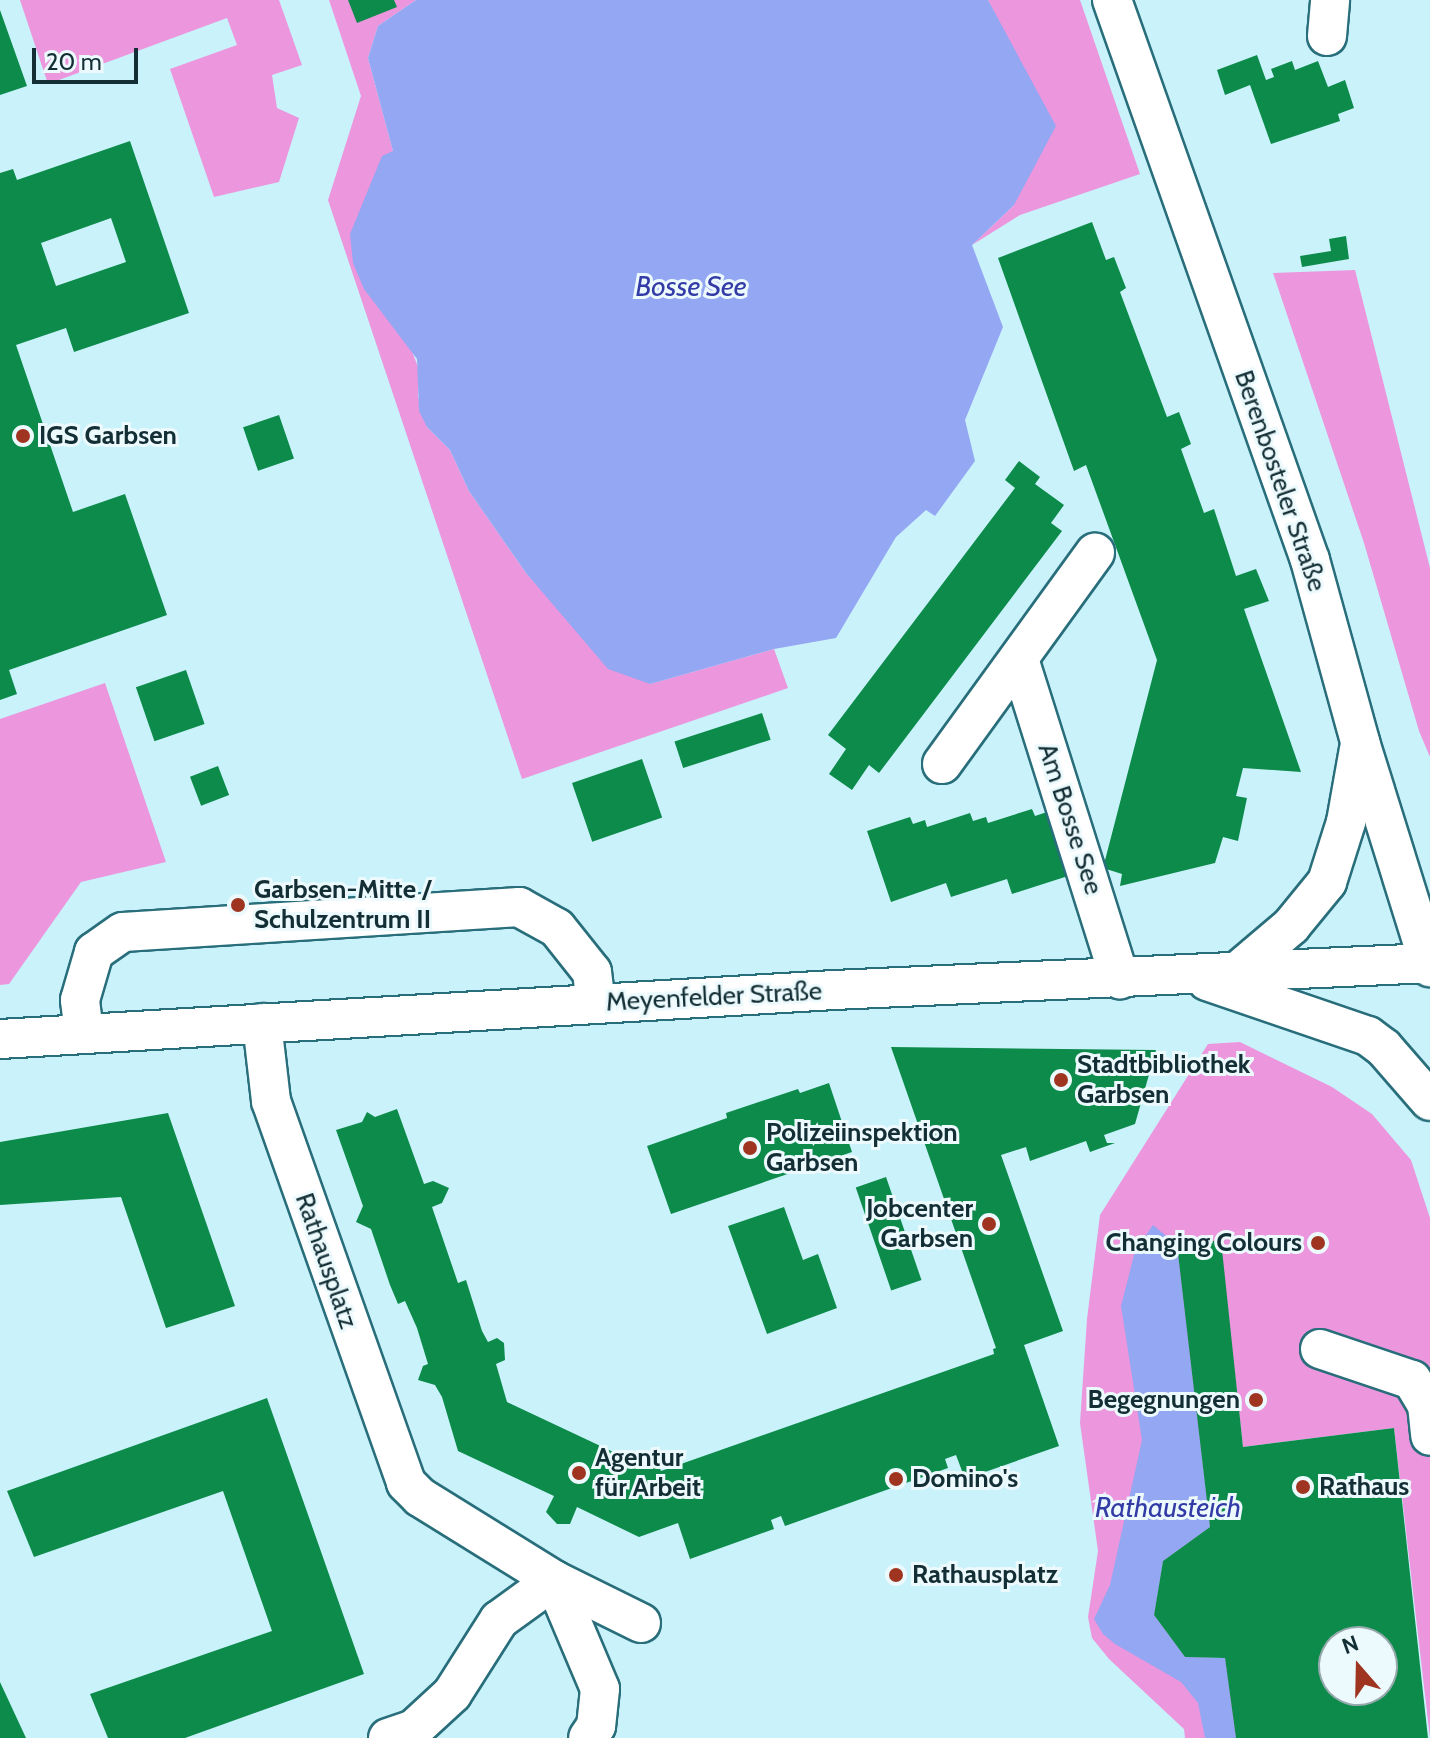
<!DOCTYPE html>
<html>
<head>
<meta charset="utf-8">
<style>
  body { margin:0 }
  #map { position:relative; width:1430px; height:1738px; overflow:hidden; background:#caf2fb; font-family:Cabin,sans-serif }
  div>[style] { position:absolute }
  .green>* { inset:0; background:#eb96dd }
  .water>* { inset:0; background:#94a7f3 }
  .building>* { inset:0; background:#0c8b4a; transform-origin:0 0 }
  .roads { filter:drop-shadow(2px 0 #296e7b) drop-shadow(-2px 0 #296e7b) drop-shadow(0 2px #296e7b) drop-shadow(0 -2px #296e7b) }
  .minor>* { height:38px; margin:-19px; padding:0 19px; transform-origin:19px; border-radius:19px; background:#fff }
  .dots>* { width:22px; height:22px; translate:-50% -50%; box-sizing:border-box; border:4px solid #edfafd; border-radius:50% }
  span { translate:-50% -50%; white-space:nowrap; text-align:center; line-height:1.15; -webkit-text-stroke:6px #edfafd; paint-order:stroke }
  .poi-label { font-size:26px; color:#132f35; font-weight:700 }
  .left { translate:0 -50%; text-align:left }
  .right { translate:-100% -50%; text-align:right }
  .street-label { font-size:26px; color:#132f35 }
  .water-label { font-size:28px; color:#333ba6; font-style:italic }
  .north { position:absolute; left:1318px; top:1626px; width:80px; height:80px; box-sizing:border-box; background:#edfafd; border:2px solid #96a9ad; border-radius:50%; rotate:340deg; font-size:22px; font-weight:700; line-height:32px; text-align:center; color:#132f35 }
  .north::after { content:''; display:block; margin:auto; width:28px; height:36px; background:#9f3521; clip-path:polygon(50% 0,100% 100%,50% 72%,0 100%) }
  .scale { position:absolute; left:32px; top:48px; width:106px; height:36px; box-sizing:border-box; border:4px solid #132f35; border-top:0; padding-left:10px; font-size:24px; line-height:28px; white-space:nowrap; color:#132f35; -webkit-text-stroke:6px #edfafd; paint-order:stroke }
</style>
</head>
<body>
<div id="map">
  <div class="green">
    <i style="clip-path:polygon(20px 0,279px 0,302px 65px,272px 75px,277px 108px,299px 118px,279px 182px,214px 197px,170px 69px,237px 45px,227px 18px,48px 84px)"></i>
    <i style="clip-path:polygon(329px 0,416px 0,378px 26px,368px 58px,393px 151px,412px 351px,419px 370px,418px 396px,427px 427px,450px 450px,469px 491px,526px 573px,566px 618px,650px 684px,774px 649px,788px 688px,522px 779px,328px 200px,361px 96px)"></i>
    <i style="clip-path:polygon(988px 0,1080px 0,1140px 174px,1020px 215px,972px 245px,1014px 205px,1002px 28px)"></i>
    <i style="clip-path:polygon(1355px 270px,1430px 568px,1430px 757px,1419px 731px,1364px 543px,1273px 273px)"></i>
    <i style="clip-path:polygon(105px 683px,166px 862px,81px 882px,9px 984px,0 985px,0 719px)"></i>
    <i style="clip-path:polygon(1240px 1042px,1332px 1087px,1372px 1114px,1411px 1160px,1430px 1218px,1430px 1738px,1394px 1428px,1243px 1447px,1220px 1241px,1178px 1245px,1210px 1527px,1163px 1561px,1154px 1615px,1185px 1657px,1225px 1658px,1237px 1738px,1185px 1738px,1184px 1729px,1109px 1659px,1092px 1638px,1088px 1617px,1098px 1551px,1080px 1423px,1087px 1319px,1100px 1215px,1208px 1044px)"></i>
  </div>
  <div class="water">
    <i style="clip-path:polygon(416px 0,988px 0,1056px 126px,1014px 205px,972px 245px,1003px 327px,965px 420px,975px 461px,935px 516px,926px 510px,896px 537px,836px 638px,774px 649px,650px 684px,608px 669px,526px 573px,469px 491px,450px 450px,427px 427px,419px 411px,417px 359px,364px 289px,353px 263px,350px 234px,382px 156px,393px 151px,368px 58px,378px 26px)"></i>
    <i style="clip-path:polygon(1153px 1225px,1177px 1245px,1210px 1527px,1163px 1561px,1154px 1615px,1185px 1657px,1225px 1658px,1236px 1738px,1205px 1738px,1198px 1703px,1181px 1682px,1115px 1644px,1103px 1634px,1094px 1619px,1110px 1585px,1142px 1440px,1121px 1306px,1135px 1251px)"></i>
  </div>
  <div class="building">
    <i style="clip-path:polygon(348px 0,394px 0,397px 7px,357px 23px)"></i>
    <i style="clip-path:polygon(0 10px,27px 86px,0 95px)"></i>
    <i style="clip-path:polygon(1257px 55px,1266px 80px,1274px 77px,1271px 69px,1292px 61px,1295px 70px,1318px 61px,1328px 87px,1345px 80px,1354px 108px,1338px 114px,1340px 121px,1271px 144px,1250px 85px,1225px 95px,1217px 70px)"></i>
    <i style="clip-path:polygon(evenodd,130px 141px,189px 313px,74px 352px,66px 328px,16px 345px,73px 512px,125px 494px,167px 615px,9px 670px,17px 694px,0 700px,0 173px,13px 169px,17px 180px,130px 141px,111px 218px,126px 262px,56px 286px,41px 243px,111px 218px)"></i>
    <i style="clip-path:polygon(1092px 222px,1106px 260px,1114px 257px,1126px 288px,1120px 292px,1167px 417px,1179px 412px,1191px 444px,1181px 449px,1204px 513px,1214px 509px,1236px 576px,1256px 569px,1269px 601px,1244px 609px,1301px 772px,1243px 768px,1236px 796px,1247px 798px,1238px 841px,1223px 837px,1215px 863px,1120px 886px,1122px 874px,1103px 868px,1157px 660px,1086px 465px,1074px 471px,998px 258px)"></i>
    <i style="clip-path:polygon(1346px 236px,1349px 259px,1302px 267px,1300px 256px,1331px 251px,1329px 239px)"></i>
    <i style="left:279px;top:415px;width:46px;height:38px;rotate:71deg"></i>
    <i style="clip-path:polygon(1019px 461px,1040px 477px,1035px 484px,1064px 505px,1051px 523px,1062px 531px,879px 773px,869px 765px,852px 790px,829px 774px,846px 749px,828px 735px,1015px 488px,1005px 480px)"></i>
    <i style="left:186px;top:670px;width:57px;height:53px;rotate:71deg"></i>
    <i style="left:762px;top:713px;width:28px;height:92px;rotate:72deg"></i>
    <i style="left:642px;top:759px;width:62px;height:74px;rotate:71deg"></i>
    <i style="left:218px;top:766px;width:31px;height:30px;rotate:69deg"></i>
    <i style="clip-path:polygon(1032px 809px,1035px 816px,1047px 812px,1068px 876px,1012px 894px,1007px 879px,951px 897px,946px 883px,891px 902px,867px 831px,910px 817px,913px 824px,925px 820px,927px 827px,970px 813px,973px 821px,986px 817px,988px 823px)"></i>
    <i style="clip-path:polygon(891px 1047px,1156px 1050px,1135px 1124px,1104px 1135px,1107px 1143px,1115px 1143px,1090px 1152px,1086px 1141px,1030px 1161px,1026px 1147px,1001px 1155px,1063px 1331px,1024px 1345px,1059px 1446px,965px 1479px,956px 1455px,945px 1459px,948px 1468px,785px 1526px,781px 1516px,771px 1520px,774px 1529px,690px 1559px,678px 1523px,639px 1537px,577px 1507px,570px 1524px,557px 1524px,546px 1512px,554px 1496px,458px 1451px,442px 1397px,435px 1385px,418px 1380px,423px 1366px,428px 1364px,417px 1328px,405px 1301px,398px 1304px,390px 1285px,371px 1229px,356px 1222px,363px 1206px,336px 1130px,362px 1122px,367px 1112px,375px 1117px,397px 1109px,424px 1184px,433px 1181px,449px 1188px,442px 1203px,432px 1207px,458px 1283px,466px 1280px,482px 1331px,488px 1342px,497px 1338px,504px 1343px,505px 1360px,496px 1364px,507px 1402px,643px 1466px,657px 1461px,661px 1471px,994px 1354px,993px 1349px,996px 1348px)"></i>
    <i style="clip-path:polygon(829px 1083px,852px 1152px,671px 1214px,647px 1146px,727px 1118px,726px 1113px,798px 1089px,800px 1093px)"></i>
    <i style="clip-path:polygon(168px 1113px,235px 1306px,166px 1328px,121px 1197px,0 1205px,0 1142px)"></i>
    <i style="left:886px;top:1177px;width:109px;height:32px;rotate:71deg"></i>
    <i style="clip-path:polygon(784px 1207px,803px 1260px,818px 1254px,837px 1308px,767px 1334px,728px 1226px)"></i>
    <i style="clip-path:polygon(evenodd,1221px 1240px,1243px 1447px,1394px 1428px,1428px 1738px,1236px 1738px,1225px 1658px,1185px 1657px,1154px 1615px,1163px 1561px,1210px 1527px,1177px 1245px,1221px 1240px,1334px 1642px,1382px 1642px,1382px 1690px,1334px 1690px,1334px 1642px)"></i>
    <i style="clip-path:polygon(267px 1398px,364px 1674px,185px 1738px,108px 1738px,90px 1694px,272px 1631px,223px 1491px,34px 1557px,7px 1491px)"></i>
    <i style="clip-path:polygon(0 1682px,26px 1738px,0 1738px)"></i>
  </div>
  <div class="roads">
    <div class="minor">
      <i style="left:1112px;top:0;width:594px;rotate:70.53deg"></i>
      <i style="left:1310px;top:560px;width:189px;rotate:74.6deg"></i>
      <i style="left:1360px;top:742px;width:236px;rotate:72.7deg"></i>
      <i style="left:1327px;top:36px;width:36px;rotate:-85deg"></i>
      <i style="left:1019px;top:659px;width:336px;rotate:72.5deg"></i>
      <i style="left:942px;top:764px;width:261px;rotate:-54.1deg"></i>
      <i style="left:1238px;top:971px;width:70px;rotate:-40.3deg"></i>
      <i style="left:1291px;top:926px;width:57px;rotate:-50.7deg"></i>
      <i style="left:1327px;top:882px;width:63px;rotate:-72.4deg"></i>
      <i style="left:1346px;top:822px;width:74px;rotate:-79.9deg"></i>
      <i style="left:1207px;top:981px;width:170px;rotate:18.9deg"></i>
      <i style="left:1368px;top:1036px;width:20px;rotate:37deg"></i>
      <i style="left:1384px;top:1048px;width:70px;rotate:49deg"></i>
      <i style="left:262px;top:1023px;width:79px;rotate:83.4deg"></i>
      <i style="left:271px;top:1101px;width:405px;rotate:70.5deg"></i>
      <i style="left:406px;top:1483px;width:20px;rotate:45deg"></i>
      <i style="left:420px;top:1497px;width:158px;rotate:31.8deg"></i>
      <i style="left:554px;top:1580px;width:97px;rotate:26.3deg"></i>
      <i style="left:84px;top:1033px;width:33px;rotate:-97deg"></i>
      <i style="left:80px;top:1000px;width:50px;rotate:-73.7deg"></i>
      <i style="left:94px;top:952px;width:35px;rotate:-35deg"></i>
      <i style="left:123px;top:932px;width:397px;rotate:-3.6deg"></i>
      <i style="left:519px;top:907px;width:43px;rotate:28.9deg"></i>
      <i style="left:557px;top:928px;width:56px;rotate:51.5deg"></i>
      <i style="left:592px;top:972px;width:32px;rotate:83deg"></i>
      <i style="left:0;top:1039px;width:835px;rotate:-3.36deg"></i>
      <i style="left:834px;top:990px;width:597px;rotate:-2.59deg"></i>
      <i style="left:1320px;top:1349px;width:97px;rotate:18.6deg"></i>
      <i style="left:1412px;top:1380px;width:29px;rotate:59deg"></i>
      <i style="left:1427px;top:1405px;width:31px;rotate:84deg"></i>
      <i style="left:554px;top:1580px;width:118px;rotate:67.1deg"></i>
      <i style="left:600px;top:1689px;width:37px;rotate:96deg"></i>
      <i style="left:596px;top:1726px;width:14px;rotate:124deg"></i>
      <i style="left:388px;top:1738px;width:28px;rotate:-19deg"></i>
      <i style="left:414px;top:1729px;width:52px;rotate:-42.6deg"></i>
      <i style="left:452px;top:1694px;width:88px;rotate:-57.6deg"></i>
      <i style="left:499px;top:1620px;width:68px;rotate:-36deg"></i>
    </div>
  </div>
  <div class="dots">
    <i style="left:23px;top:436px;background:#9f3521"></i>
    <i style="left:238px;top:905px;background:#9f3521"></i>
    <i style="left:1061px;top:1080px;background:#9f3521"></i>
    <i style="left:750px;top:1148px;background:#9f3521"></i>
    <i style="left:989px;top:1224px;background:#9f3521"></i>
    <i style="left:1318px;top:1243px;background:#9f3521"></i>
    <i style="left:1256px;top:1400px;background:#9f3521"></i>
    <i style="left:579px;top:1473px;background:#9f3521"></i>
    <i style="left:896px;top:1479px;background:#9f3521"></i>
    <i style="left:1303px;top:1487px;background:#9f3521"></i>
    <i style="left:896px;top:1575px;background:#9f3521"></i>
  </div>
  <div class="poi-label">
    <span class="left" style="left:39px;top:436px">IGS Garbsen</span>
    <span class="left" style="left:254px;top:905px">Garbsen-Mitte /<br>Schulzentrum II</span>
    <span class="left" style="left:1077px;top:1080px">Stadtbibliothek<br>Garbsen</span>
    <span class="left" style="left:766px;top:1148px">Polizeiinspektion<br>Garbsen</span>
    <span class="right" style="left:973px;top:1224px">Jobcenter<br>Garbsen</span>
    <span class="right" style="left:1302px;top:1243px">Changing Colours</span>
    <span class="right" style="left:1240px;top:1400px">Begegnungen</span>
    <span class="left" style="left:595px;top:1473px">Agentur<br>für Arbeit</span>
    <span class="left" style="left:912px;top:1479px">Domino's</span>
    <span class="left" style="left:1319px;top:1487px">Rathaus</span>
    <span class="left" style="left:912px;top:1575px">Rathausplatz</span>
  </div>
  <div class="street-label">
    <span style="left:1280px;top:481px;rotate:71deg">Berenbosteler Straße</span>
    <span style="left:1070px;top:819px;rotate:72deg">Am Bosse See</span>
    <span style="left:714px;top:997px;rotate:-3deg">Meyenfelder Straße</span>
    <span style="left:326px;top:1261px;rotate:71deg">Rathausplatz</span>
  </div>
  <div class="water-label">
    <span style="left:691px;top:286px">Bosse See</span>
    <span style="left:1168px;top:1507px">Rathausteich</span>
  </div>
  <div class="north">N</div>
  <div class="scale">20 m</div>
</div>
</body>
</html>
